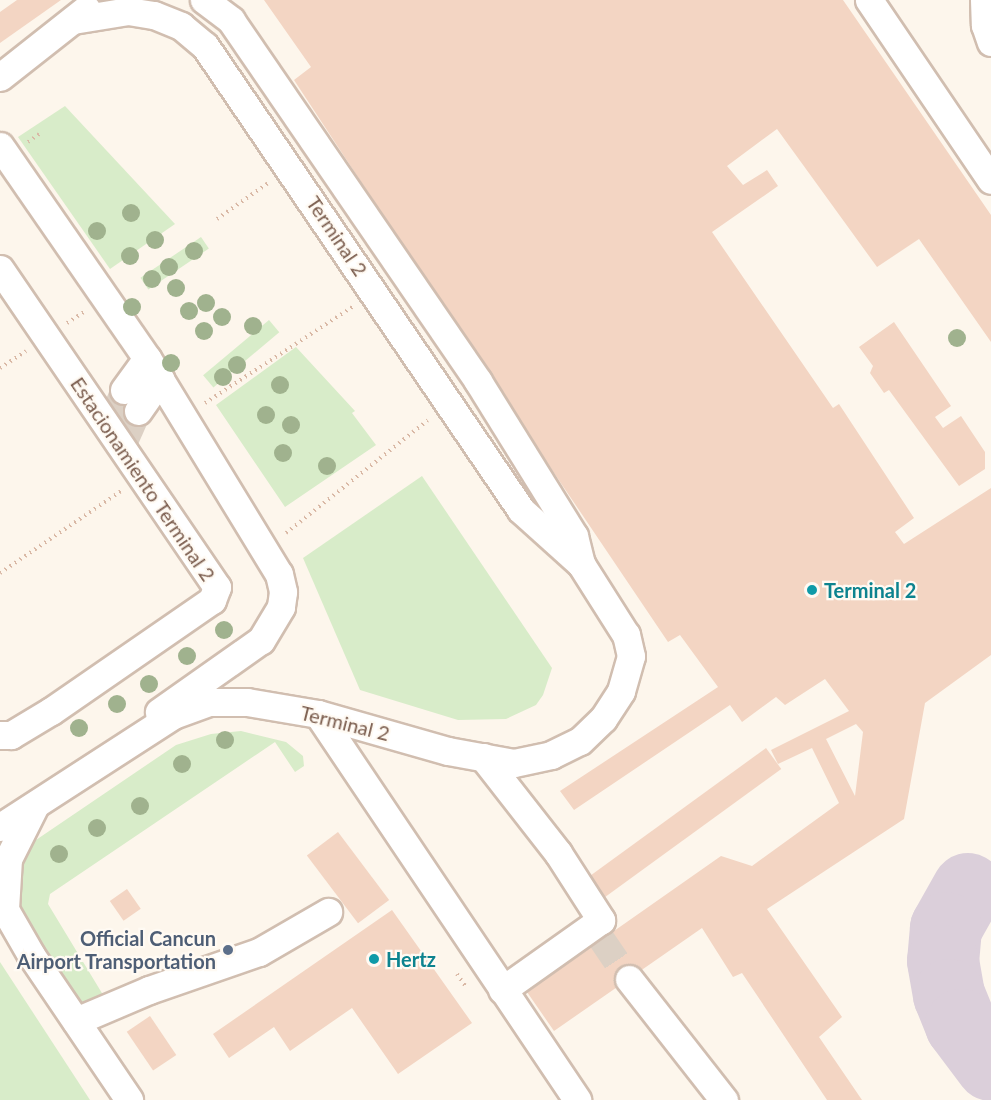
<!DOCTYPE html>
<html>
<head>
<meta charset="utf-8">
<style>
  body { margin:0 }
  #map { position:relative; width:991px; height:1100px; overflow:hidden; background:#fdf6ec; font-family:Lato,sans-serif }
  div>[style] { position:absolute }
  .green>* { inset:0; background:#d8ecc9; transform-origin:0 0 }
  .taxiway>* { height:72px; margin:-36px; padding:0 36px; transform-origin:36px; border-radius:36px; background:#dbcfda }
  .building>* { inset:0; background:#f3d5c3; transform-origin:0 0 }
  .minor-tunnel>* { height:27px; margin-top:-13.5px; transform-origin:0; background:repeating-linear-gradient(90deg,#dcd0c4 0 27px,transparent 0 41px) }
  .path>* { height:4px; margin-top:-2px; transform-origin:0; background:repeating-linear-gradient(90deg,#d9b8a5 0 1.5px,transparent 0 6px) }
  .roads { filter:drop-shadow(2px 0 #d1beb0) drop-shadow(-2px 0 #d1beb0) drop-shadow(0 2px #d1beb0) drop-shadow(0 -2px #d1beb0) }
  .minor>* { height:27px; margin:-13.5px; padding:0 13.5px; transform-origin:13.5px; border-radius:13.5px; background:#fff }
  .trees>* { width:18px; height:18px; margin:-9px; border-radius:50%; background:#a0b28e }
  .dots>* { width:16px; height:16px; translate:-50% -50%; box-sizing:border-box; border:3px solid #fffaf3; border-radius:50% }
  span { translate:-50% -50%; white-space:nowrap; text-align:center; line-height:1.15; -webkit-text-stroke:4.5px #fffaf3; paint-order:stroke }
  .street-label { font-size:20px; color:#7a5c4d }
  .culture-label { font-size:20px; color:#0d838f; font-weight:700 }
  .left { translate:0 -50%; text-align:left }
  .service-label { font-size:20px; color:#4e5e75; font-weight:700 }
  .right { translate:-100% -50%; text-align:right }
</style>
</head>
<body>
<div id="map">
  <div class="green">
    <i style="clip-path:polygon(65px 106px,175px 224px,110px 269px,18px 137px)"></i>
    <i style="left:201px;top:237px;width:14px;height:73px;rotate:56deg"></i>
    <i style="left:269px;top:320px;width:16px;height:86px;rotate:50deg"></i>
    <i style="clip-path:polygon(296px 347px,355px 411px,352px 413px,376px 445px,285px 507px,216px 405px)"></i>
    <i style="clip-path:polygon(422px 476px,552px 668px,543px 695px,536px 705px,506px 719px,458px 720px,360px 690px,303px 558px)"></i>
    <i style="clip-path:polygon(241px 731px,286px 742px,303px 756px,304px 766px,295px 772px,275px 742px,50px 894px,48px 904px,114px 1013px,93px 1028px,53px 969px,57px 966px,20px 908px,24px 860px,33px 842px,176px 745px,211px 734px)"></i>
    <i style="clip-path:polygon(0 962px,90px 1100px,0 1100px)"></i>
  </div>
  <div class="taxiway">
    <i style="left:968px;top:889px;width:45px;rotate:119.4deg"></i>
    <i style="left:946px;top:928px;width:33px;rotate:95deg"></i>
    <i style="left:943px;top:961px;width:35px;rotate:80deg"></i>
    <i style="left:949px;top:995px;width:32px;rotate:68deg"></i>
    <i style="left:961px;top:1025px;width:50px;rotate:53.1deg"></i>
  </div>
  <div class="building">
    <i style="clip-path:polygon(17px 0,61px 0,0 43px,0 12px)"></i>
    <i style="clip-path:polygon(evenodd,264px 0,843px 0,991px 215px,991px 342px,919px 239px,877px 267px,777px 129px,727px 166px,743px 185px,767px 170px,778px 186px,712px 232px,833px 408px,839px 404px,914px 518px,895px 532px,904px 544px,991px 488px,991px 655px,925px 703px,904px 819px,767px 909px,842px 1017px,819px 1037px,862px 1100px,827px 1100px,742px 973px,733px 977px,702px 928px,554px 1031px,527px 992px,721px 856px,752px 866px,839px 803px,812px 748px,778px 764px,771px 750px,849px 711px,825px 679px,785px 705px,776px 697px,742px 722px,730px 705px,574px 810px,560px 791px,718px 687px,680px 635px,668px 642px,488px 375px,294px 80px,311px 67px,264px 0,856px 724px,863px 732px,855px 796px,826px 739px,856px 724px)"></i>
    <i style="clip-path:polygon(894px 322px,951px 406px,935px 417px,943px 428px,961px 416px,985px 452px,985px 469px,959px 486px,889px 390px,884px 393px,870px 373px,873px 366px,859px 347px)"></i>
    <i style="clip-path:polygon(118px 380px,145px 422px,133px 453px,106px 410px)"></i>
    <i style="left:766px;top:748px;width:26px;height:219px;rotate:54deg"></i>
    <i style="left:338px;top:832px;width:85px;height:39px;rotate:53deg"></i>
    <i style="left:127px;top:889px;width:24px;height:21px;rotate:55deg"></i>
    <i style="clip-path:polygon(392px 910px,472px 1023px,398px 1074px,352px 1008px,290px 1051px,274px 1027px,229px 1058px,213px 1034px)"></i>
    <i style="left:150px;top:1016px;width:47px;height:28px;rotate:56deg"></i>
  </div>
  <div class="minor-tunnel">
    <i style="left:112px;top:420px;width:32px;rotate:-68deg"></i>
    <i style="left:125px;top:440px;width:32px;rotate:-66deg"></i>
    <i style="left:601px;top:938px;width:50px;rotate:55.7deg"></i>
  </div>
  <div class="path">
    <i style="left:28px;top:142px;width:14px;rotate:-36deg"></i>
    <i style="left:217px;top:219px;width:62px;rotate:-35.2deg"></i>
    <i style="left:67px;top:323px;width:20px;rotate:-33deg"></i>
    <i style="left:0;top:368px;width:31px;rotate:-33deg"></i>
    <i style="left:205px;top:403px;width:176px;rotate:-33.1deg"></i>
    <i style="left:286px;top:533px;width:181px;rotate:-38.5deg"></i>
    <i style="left:0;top:573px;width:146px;rotate:-34.1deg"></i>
    <i style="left:457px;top:974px;width:16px;rotate:55deg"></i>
  </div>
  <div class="roads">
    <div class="minor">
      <i style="left:869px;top:0;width:217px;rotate:55.9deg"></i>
      <i style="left:984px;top:0;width:25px;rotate:88deg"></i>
      <i style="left:985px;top:25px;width:18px;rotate:71deg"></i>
      <i style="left:73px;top:20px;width:56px;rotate:-9.3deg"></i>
      <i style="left:128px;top:11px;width:26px;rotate:9deg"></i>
      <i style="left:154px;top:15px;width:29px;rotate:22deg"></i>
      <i style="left:181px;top:26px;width:31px;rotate:40deg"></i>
      <i style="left:205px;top:46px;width:561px;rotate:55.74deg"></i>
      <i style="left:521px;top:510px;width:81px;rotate:42deg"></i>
      <i style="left:0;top:77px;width:110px;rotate:-38.3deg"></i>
      <i style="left:0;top:146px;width:258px;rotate:55.3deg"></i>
      <i style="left:147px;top:358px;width:253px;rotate:58.6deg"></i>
      <i style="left:279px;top:574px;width:18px;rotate:77deg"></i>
      <i style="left:283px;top:592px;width:15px;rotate:98deg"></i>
      <i style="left:281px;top:607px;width:39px;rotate:121deg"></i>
      <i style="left:261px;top:640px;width:125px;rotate:144.8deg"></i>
      <i style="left:0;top:269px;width:385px;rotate:55.7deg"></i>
      <i style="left:217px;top:587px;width:14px;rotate:111deg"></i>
      <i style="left:212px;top:600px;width:196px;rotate:145.4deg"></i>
      <i style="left:51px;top:711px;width:47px;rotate:149deg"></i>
      <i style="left:11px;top:735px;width:11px;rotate:180deg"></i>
      <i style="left:124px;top:390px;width:39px;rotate:-54deg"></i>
      <i style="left:138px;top:411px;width:39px;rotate:-55deg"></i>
      <i style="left:318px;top:714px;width:465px;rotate:56.1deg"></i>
      <i style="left:483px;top:757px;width:122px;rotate:52deg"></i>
      <i style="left:558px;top:853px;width:80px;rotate:57.3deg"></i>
      <i style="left:601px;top:920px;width:121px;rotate:144.7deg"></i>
      <i style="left:0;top:827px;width:206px;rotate:-32.9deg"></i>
      <i style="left:173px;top:715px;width:38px;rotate:-20deg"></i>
      <i style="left:209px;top:702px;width:38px"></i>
      <i style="left:247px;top:702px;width:72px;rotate:9.6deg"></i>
      <i style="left:318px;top:714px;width:135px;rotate:15.9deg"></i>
      <i style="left:448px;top:751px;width:67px;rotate:10.3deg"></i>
      <i style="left:514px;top:763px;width:38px;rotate:-12deg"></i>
      <i style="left:551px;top:755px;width:32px;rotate:-26deg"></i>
      <i style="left:580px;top:741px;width:32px;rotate:-44deg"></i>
      <i style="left:603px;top:719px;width:33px;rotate:-57deg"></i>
      <i style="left:621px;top:691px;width:36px;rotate:-74deg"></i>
      <i style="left:631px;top:656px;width:22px;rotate:-103deg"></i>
      <i style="left:626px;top:635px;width:84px;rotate:-122.4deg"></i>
      <i style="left:581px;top:564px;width:29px;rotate:-104deg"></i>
      <i style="left:574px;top:536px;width:182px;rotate:-121.8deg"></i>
      <i style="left:478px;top:381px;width:437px;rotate:-124.4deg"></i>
      <i style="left:231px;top:20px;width:34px;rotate:-143deg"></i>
      <i style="left:0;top:901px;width:62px;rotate:60.1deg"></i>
      <i style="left:31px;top:955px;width:175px;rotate:55.9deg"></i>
      <i style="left:5px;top:909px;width:50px;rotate:-86.6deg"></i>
      <i style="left:8px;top:859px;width:58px;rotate:-63.4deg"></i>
      <i style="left:629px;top:979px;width:154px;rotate:51.9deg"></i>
      <i style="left:76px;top:1021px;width:79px;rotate:-23deg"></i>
      <i style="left:149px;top:990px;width:116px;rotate:-19.1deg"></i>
      <i style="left:259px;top:952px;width:80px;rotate:-30.1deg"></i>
    </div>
  </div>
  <div class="trees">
    <i style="left:131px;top:213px"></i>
    <i style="left:97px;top:231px"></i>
    <i style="left:155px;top:240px"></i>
    <i style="left:194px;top:251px"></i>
    <i style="left:130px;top:256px"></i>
    <i style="left:169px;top:267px"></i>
    <i style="left:152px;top:279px"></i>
    <i style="left:176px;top:288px"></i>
    <i style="left:206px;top:303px"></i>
    <i style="left:132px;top:307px"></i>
    <i style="left:189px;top:311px"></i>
    <i style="left:222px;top:317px"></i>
    <i style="left:253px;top:326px"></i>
    <i style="left:204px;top:331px"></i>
    <i style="left:957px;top:338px"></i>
    <i style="left:171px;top:363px"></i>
    <i style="left:237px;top:365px"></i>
    <i style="left:223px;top:377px"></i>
    <i style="left:280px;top:385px"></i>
    <i style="left:266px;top:415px"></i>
    <i style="left:291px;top:425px"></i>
    <i style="left:283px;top:453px"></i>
    <i style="left:327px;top:466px"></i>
    <i style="left:224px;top:630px"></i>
    <i style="left:187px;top:656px"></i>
    <i style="left:149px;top:684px"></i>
    <i style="left:117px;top:704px"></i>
    <i style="left:79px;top:728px"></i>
    <i style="left:225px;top:740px"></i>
    <i style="left:182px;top:764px"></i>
    <i style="left:140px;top:806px"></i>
    <i style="left:97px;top:828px"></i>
    <i style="left:59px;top:854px"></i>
  </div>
  <div class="dots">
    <i style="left:812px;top:590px;background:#0f9aa8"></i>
    <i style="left:228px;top:950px;background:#5c6f8a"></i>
    <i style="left:374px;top:959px;background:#0f9aa8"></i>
  </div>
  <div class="street-label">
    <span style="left:337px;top:236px;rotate:56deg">Terminal 2</span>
    <span style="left:143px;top:479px;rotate:56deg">Estacionamiento Terminal 2</span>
    <span style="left:345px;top:723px;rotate:14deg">Terminal 2</span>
  </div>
  <div class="culture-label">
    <span class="left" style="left:824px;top:590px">Terminal 2</span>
    <span class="left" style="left:386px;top:959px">Hertz</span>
  </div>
  <div class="service-label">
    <span class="right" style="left:216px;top:950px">Official Cancun<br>Airport Transportation</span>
  </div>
</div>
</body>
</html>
